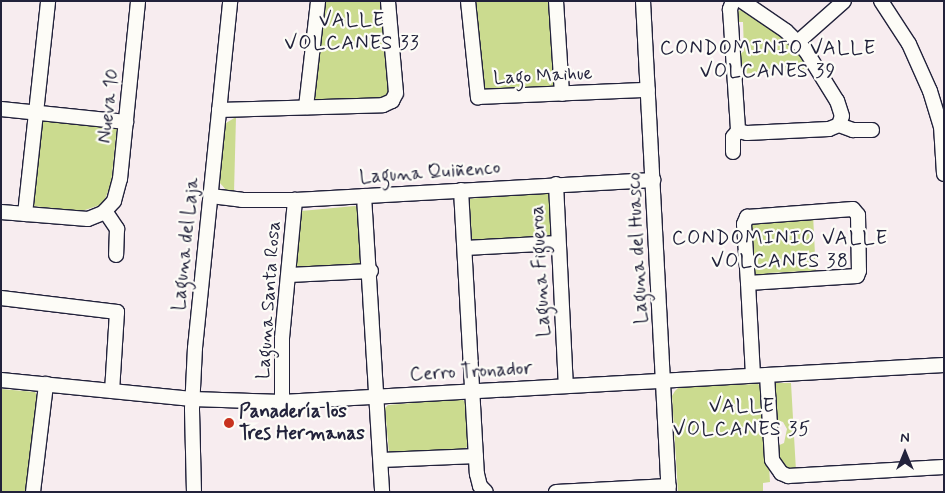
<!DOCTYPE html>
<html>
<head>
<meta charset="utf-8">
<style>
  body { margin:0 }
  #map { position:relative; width:945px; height:493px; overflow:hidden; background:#f7ecef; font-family:Mynerve,sans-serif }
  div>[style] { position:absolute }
  .green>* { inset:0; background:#cbdb8f; transform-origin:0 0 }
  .roads { filter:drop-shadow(1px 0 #22223b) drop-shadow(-1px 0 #22223b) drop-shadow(0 1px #22223b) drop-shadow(0 -1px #22223b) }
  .minor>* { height:14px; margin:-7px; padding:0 7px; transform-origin:7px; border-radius:7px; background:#fdfcf7 }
  .dots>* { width:14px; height:14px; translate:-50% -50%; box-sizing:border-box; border:2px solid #fdfcf7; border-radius:50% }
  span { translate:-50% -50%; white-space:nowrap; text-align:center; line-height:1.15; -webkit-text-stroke:4.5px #fdfcf7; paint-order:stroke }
  .street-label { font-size:19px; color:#22223b }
  .poi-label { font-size:19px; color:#22223b; font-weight:700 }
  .left { translate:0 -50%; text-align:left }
  .neighbourhood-label { font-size:20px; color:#22223b; letter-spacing:1px }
  .frame { position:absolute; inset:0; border:2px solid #22223b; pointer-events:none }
  .north { position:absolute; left:880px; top:428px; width:50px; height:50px; -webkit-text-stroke:4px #fdfcf7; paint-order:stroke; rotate:0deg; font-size:14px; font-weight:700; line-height:20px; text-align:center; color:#22223b }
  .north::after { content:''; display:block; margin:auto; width:18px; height:22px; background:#22223b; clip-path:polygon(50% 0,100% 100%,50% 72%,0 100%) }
</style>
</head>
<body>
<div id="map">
  <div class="green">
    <i style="clip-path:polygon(321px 1px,386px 1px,393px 93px,385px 100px,314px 100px)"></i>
    <i style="clip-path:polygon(471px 1px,553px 1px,556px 90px,484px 95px)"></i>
    <i style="clip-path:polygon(742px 9px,793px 44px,811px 69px,738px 74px,738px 56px,744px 51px,743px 22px,736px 22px,737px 12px)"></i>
    <i style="clip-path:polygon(236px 117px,234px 192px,228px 192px,219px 182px,226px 123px)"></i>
    <i style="clip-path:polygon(41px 119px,117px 128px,111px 184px,103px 204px,82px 211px,32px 206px)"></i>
    <i style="left:550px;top:193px;width:46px;height:81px;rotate:86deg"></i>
    <i style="clip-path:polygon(355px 206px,359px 208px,363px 265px,299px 271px,294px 268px,301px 211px)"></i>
    <i style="clip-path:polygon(813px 214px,816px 275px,807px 275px,807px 271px,768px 273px,768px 278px,754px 278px,749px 221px)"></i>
    <i style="clip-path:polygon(774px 383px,791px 383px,796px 471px,779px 468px,775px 447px,784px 443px,787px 429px,783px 422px,774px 419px)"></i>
    <i style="clip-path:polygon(758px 384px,764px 390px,770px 482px,763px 483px,763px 492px,678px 492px,672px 396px,675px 391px,679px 387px)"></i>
    <i style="clip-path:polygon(1px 389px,35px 392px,38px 397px,30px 492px,1px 492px)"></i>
    <i style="clip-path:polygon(462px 399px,468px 405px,470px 443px,463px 451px,389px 453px,385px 408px,388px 405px)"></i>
  </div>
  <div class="roads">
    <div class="minor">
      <i style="left:468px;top:1px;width:97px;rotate:84.1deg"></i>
      <i style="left:478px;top:97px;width:170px;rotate:-2.4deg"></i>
      <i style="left:556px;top:1px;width:93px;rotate:86.3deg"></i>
      <i style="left:643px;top:1px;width:492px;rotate:87deg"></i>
      <i style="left:733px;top:1px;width:9px;rotate:111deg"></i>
      <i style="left:730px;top:9px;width:122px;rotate:86.2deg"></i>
      <i style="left:738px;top:131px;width:9px;rotate:13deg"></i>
      <i style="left:747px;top:133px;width:82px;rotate:-2.8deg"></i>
      <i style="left:829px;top:129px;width:11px;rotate:-22deg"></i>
      <i style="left:839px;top:125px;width:9px;rotate:-72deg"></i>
      <i style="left:842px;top:116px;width:16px;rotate:-108deg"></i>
      <i style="left:837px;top:101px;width:59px;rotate:-121.8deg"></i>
      <i style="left:806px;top:51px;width:28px;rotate:-135deg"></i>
      <i style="left:786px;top:31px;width:53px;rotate:-145.7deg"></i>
      <i style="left:881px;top:1px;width:51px;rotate:56.9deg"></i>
      <i style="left:909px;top:44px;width:51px;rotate:65.9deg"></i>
      <i style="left:930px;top:91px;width:37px;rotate:73deg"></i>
      <i style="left:941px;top:126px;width:48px;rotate:86.4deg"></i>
      <i style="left:799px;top:41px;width:60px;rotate:-41.6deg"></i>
      <i style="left:306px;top:107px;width:107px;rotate:-83.5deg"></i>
      <i style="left:1px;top:109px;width:126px;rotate:5.9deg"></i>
      <i style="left:219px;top:110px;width:164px;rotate:-1.7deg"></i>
      <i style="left:383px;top:105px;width:10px;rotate:-24deg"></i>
      <i style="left:392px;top:101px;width:9px;rotate:-63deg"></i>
      <i style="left:396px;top:93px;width:92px;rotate:-95deg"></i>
      <i style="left:839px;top:125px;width:15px;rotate:20deg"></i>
      <i style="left:853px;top:130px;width:19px"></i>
      <i style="left:733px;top:152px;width:15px;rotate:-90deg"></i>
      <i style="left:733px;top:137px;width:8px;rotate:-50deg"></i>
      <i style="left:556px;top:184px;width:202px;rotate:87.2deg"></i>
      <i style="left:461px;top:190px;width:284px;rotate:86.8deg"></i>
      <i style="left:477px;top:474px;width:12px;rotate:76deg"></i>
      <i style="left:480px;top:486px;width:8px;rotate:45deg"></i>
      <i style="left:211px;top:196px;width:31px;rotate:7deg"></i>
      <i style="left:242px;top:200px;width:53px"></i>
      <i style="left:295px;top:200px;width:359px;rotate:-3.2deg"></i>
      <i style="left:364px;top:196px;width:297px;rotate:86.5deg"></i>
      <i style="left:853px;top:209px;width:8px;rotate:50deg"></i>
      <i style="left:858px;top:215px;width:56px;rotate:89deg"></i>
      <i style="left:859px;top:271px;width:5px;rotate:112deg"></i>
      <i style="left:857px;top:276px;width:109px;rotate:176.3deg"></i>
      <i style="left:748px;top:283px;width:59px;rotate:-93.9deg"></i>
      <i style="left:744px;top:224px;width:8px;rotate:-67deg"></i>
      <i style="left:747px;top:217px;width:106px;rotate:-4.3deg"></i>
      <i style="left:105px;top:211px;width:22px;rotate:56deg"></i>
      <i style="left:117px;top:229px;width:26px;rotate:92deg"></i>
      <i style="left:1px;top:212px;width:87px;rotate:4.6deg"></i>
      <i style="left:88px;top:219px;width:16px;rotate:-22deg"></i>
      <i style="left:103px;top:213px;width:16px;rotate:-47deg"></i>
      <i style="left:114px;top:201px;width:23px;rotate:-75deg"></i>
      <i style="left:120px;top:179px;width:179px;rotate:-84.2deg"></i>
      <i style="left:25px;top:214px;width:214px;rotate:-83.8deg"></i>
      <i style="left:465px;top:248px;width:93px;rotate:-3.1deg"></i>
      <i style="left:289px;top:275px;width:82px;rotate:-2.8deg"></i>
      <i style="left:748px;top:283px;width:92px;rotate:86.9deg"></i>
      <i style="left:1px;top:298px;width:117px;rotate:6.9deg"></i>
      <i style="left:117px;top:312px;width:79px;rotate:93.6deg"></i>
      <i style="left:767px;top:375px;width:85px;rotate:86.6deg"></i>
      <i style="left:772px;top:460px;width:16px;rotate:55deg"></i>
      <i style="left:781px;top:473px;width:8px;rotate:23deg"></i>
      <i style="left:788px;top:476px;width:156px;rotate:-3.3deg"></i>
      <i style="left:1px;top:380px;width:192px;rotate:5.7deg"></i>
      <i style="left:192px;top:399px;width:90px;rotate:1.9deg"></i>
      <i style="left:282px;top:402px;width:663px;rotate:-3.2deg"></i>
      <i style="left:282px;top:402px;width:64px;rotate:-90deg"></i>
      <i style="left:282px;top:338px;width:139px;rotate:-84.6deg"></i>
      <i style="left:382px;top:460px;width:94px;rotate:-2.4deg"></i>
      <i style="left:33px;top:492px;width:109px;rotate:-83.1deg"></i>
      <i style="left:194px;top:492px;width:83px;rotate:-91.4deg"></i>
      <i style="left:192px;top:409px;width:61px;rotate:-87.2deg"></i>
      <i style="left:195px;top:348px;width:349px;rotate:-84.2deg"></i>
      <i style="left:556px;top:492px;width:113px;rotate:-3deg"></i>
    </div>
  </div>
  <div class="dots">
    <i style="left:229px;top:423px;background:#c8321e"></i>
  </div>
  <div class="street-label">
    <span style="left:543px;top:76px;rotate:-3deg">Lago Maihue</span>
    <span style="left:109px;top:106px;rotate:-84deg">Nueva 10</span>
    <span style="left:430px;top:173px;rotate:-4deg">Laguna Quiñenco</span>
    <span style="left:186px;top:244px;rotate:-84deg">Laguna del Laja</span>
    <span style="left:638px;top:248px;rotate:-93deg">Laguna del Huasco</span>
    <span style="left:541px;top:271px;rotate:-93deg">Laguna Figueroa</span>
    <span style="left:269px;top:300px;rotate:-86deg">Laguna Santa Rosa</span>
    <span style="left:471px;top:372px;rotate:-3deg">Cerro Tronador</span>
  </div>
  <div class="poi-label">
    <span class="left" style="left:239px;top:423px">Panadería los<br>Tres Hermanas</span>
  </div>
  <div class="neighbourhood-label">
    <span style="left:352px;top:32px">VALLE<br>VOLCANES 33</span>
    <span style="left:768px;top:60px">CONDOMINIO VALLE<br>VOLCANES 39</span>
    <span style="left:780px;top:250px">CONDOMINIO VALLE<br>VOLCANES 38</span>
    <span style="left:742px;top:418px">VALLE<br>VOLCANES 35</span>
  </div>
  <div class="frame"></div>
  <div class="north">N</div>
</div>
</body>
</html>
